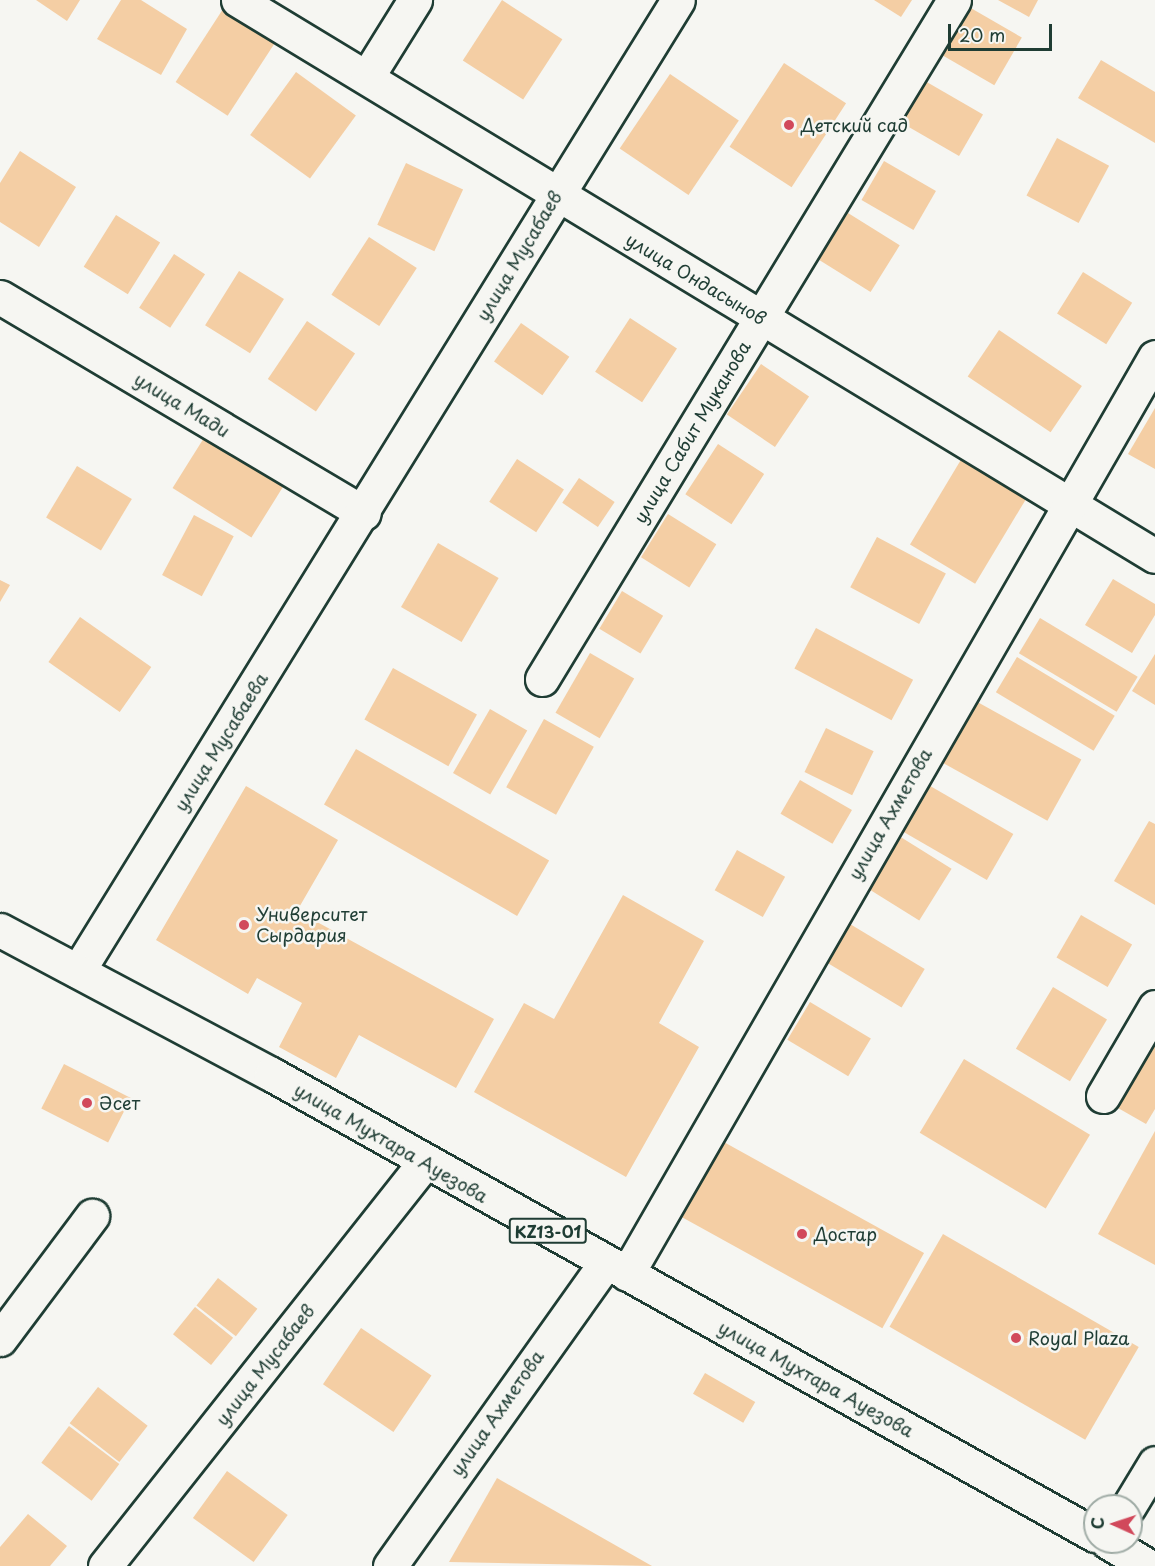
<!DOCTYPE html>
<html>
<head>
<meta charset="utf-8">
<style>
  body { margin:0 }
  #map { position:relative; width:1155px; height:1566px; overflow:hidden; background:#f6f6f2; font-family:"Playpen Sans",sans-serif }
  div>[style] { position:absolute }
  .building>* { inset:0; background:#f4cea4; transform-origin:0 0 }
  .roads { filter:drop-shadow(2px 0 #1f3d34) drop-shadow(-2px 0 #1f3d34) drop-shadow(0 2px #1f3d34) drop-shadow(0 -2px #1f3d34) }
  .minor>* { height:33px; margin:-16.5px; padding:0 16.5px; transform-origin:16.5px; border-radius:16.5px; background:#f6f6f2 }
  .primary>* { height:33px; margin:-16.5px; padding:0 16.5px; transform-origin:16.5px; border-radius:16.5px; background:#f6f6f2 }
  .dots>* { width:16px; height:16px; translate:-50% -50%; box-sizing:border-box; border:3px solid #f6f6f2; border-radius:50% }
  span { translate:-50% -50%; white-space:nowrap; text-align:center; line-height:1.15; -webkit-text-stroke:5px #f6f6f2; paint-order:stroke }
  .shield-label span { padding:2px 4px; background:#f6f6f2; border:2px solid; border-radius:4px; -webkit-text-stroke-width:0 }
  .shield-label { font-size:16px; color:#1f3d34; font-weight:700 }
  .poi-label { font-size:18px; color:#1f3d34 }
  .left { translate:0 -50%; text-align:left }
  .street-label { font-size:18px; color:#1f3d34 }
  .north { position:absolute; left:1083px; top:1494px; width:60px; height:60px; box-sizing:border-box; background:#f6f6f2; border:2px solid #a0aca6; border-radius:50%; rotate:273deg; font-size:16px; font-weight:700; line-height:24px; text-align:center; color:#1f3d34 }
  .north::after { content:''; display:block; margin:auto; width:21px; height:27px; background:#d1495b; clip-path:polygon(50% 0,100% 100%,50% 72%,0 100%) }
  .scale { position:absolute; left:948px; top:24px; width:104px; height:27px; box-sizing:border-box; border:3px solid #1f3d34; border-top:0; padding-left:8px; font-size:18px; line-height:21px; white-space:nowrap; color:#1f3d34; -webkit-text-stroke:4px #f6f6f2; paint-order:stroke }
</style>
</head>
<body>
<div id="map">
  <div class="building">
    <i style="clip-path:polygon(36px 0,80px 0,67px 21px)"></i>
    <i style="clip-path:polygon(121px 0,141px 0,187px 29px,161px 75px,97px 39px)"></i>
    <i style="left:502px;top:0;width:72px;height:72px;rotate:33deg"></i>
    <i style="clip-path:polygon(874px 0,912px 0,901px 17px)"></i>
    <i style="clip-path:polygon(998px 0,1038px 0,1029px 17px)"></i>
    <i style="left:969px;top:7px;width:61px;height:55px;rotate:30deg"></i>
    <i style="left:223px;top:9px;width:62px;height:87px;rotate:33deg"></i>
    <i style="clip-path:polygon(1101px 60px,1155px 92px,1155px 143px,1078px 98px)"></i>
    <i style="left:784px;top:63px;width:74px;height:100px;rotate:33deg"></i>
    <i style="left:296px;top:72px;width:74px;height:78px;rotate:36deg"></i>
    <i style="left:670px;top:74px;width:83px;height:90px;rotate:34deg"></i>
    <i style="left:925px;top:81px;width:67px;height:48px;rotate:30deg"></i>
    <i style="left:1057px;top:138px;width:59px;height:65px;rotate:28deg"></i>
    <i style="clip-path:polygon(20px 151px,76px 187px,39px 247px,0 222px,0 183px)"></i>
    <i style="left:884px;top:161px;width:60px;height:45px;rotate:30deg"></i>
    <i style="left:406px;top:163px;width:63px;height:68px;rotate:25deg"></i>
    <i style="left:848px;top:213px;width:61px;height:55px;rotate:32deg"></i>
    <i style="left:116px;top:215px;width:52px;height:61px;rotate:32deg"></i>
    <i style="left:369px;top:237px;width:57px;height:69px;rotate:33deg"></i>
    <i style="left:174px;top:254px;width:37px;height:64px;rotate:33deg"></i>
    <i style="left:239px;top:271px;width:53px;height:64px;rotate:32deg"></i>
    <i style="left:1083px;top:272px;width:58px;height:49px;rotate:32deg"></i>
    <i style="left:630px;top:318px;width:56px;height:64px;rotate:33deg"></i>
    <i style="left:307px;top:321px;width:58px;height:70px;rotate:34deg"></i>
    <i style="left:521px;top:323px;width:59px;height:47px;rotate:35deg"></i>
    <i style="left:999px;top:330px;width:100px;height:56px;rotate:34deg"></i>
    <i style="left:761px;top:364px;width:58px;height:61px;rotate:34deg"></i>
    <i style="clip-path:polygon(1155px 408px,1155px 469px,1128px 454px)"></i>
    <i style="left:207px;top:433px;width:93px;height:65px;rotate:32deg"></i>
    <i style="left:718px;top:444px;width:55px;height:60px;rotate:33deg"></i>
    <i style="left:962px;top:458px;width:76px;height:101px;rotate:31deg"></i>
    <i style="left:517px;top:459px;width:56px;height:51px;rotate:33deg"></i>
    <i style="left:77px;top:466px;width:64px;height:60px;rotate:31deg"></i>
    <i style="left:579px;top:478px;width:43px;height:30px;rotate:34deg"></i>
    <i style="left:668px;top:514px;width:57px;height:51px;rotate:32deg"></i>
    <i style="left:194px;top:515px;width:45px;height:68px;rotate:28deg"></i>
    <i style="left:877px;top:537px;width:78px;height:57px;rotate:28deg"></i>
    <i style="left:438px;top:543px;width:70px;height:74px;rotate:30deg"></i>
    <i style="clip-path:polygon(1113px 579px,1155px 604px,1155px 615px,1132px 653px,1085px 625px)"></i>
    <i style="clip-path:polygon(0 580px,10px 585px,0 602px)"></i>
    <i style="left:622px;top:591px;width:48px;height:44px;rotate:31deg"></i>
    <i style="left:80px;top:617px;width:87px;height:55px;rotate:35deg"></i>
    <i style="left:1040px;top:618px;width:114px;height:41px;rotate:31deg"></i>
    <i style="left:816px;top:628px;width:110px;height:46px;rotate:28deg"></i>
    <i style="left:590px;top:653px;width:51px;height:69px;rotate:30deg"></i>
    <i style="clip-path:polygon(1155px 654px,1155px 705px,1132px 691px)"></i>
    <i style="left:1017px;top:657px;width:114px;height:41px;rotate:31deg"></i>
    <i style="left:393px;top:668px;width:96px;height:59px;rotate:29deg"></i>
    <i style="left:972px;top:699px;width:125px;height:70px;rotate:29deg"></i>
    <i style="left:490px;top:709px;width:43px;height:74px;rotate:30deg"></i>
    <i style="left:544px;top:719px;width:57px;height:78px;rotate:29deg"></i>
    <i style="left:826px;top:728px;width:53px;height:49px;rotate:26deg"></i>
    <i style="left:356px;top:749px;width:223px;height:64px;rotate:30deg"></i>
    <i style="left:800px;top:780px;width:60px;height:39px;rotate:30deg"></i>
    <i style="left:925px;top:783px;width:102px;height:53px;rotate:30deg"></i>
    <i style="clip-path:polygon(246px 786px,338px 840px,297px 911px,494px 1019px,456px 1088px,359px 1035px,336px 1078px,279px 1047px,302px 1003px,257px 978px,248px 994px,156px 940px)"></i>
    <i style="clip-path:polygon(1149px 821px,1155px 824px,1155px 905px,1114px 881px)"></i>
    <i style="left:899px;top:836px;width:62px;height:61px;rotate:32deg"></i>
    <i style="left:737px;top:850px;width:55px;height:46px;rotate:29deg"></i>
    <i style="clip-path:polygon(623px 895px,704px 941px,659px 1023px,699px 1047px,626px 1177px,474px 1092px,524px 1003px,554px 1019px)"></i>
    <i style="left:1081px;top:915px;width:59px;height:49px;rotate:30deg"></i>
    <i style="left:845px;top:921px;width:93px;height:45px;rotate:31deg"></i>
    <i style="left:1053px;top:987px;width:63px;height:72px;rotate:31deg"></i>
    <i style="left:810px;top:1002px;width:71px;height:44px;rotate:31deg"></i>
    <i style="clip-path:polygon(1155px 1013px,1155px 1109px,1146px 1124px,1104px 1100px)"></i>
    <i style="left:964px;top:1059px;width:147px;height:86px;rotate:31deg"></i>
    <i style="left:64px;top:1064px;width:75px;height:50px;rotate:27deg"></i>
    <i style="clip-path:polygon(1155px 1131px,1155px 1265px,1098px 1234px)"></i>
    <i style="left:722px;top:1141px;width:231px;height:86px;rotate:29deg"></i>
    <i style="left:943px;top:1234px;width:226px;height:107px;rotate:30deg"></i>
    <i style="left:218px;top:1278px;width:50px;height:35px;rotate:38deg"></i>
    <i style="left:195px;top:1307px;width:49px;height:35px;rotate:39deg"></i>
    <i style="left:361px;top:1328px;width:85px;height:68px;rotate:34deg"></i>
    <i style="left:705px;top:1373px;width:58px;height:24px;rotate:30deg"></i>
    <i style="left:98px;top:1387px;width:63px;height:46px;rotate:38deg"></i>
    <i style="left:69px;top:1426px;width:63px;height:46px;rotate:37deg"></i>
    <i style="left:227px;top:1471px;width:75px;height:58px;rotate:36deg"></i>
    <i style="clip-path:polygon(497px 1478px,652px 1566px,449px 1562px)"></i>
    <i style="clip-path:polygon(28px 1514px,67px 1546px,50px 1566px,0 1566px,0 1547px)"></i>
  </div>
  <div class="roads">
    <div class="minor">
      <i style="left:238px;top:0;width:1072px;rotate:31.23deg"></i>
      <i style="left:367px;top:77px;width:91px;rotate:-58.1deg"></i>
      <i style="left:0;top:297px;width:423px;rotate:30.7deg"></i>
      <i style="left:542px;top:679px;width:794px;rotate:-58.75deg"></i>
      <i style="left:78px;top:971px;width:1141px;rotate:-58.29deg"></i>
      <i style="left:1103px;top:1096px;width:103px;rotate:-59.7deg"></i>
      <i style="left:627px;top:1274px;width:1058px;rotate:-60.07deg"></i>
      <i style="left:0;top:1339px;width:154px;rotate:-53.2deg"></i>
      <i style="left:1129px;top:1506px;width:50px;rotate:-58.8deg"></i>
      <i style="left:105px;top:1566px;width:514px;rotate:-51.64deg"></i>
      <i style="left:390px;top:1566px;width:373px;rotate:-54.6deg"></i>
    </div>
    <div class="primary">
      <i style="left:0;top:930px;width:307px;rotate:28deg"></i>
      <i style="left:271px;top:1074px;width:944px;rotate:29.23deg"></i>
      <i style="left:1108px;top:1542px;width:47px;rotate:31deg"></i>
    </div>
  </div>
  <div class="dots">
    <i style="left:789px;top:125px;background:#d1495b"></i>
    <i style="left:244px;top:925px;background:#d1495b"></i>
    <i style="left:87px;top:1103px;background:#d1495b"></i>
    <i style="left:802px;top:1234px;background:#d1495b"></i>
    <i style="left:1016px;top:1338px;background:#d1495b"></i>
  </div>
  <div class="shield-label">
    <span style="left:548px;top:1231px">KZ13-01</span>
  </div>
  <div class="poi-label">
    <span class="left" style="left:801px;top:125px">Детский сад</span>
    <span class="left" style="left:256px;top:925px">Университет<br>Сырдария</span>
    <span class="left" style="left:99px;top:1103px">Әсет</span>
    <span class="left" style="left:814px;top:1234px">Достар</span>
    <span class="left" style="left:1028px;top:1338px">Royal Plaza</span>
  </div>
  <div class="street-label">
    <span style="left:519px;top:256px;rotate:-59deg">улица Мусабаев</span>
    <span style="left:696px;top:279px;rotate:31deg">улица Ондасынов</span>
    <span style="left:182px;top:405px;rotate:31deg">улица Мади</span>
    <span style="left:692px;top:432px;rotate:-59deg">улица Сабит Муканова</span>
    <span style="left:221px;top:742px;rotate:-58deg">улица Мусабаева</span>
    <span style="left:890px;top:814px;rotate:-60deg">улица Ахметова</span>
    <span style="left:391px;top:1143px;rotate:30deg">улица Мухтара Ауезова</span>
    <span style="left:265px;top:1365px;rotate:-52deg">улица Мусабаев</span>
    <span style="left:816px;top:1379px;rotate:29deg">улица Мухтара Ауезова</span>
    <span style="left:497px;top:1413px;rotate:-55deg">улица Ахметова</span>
  </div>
  <div class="north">С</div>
  <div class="scale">20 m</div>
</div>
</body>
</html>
